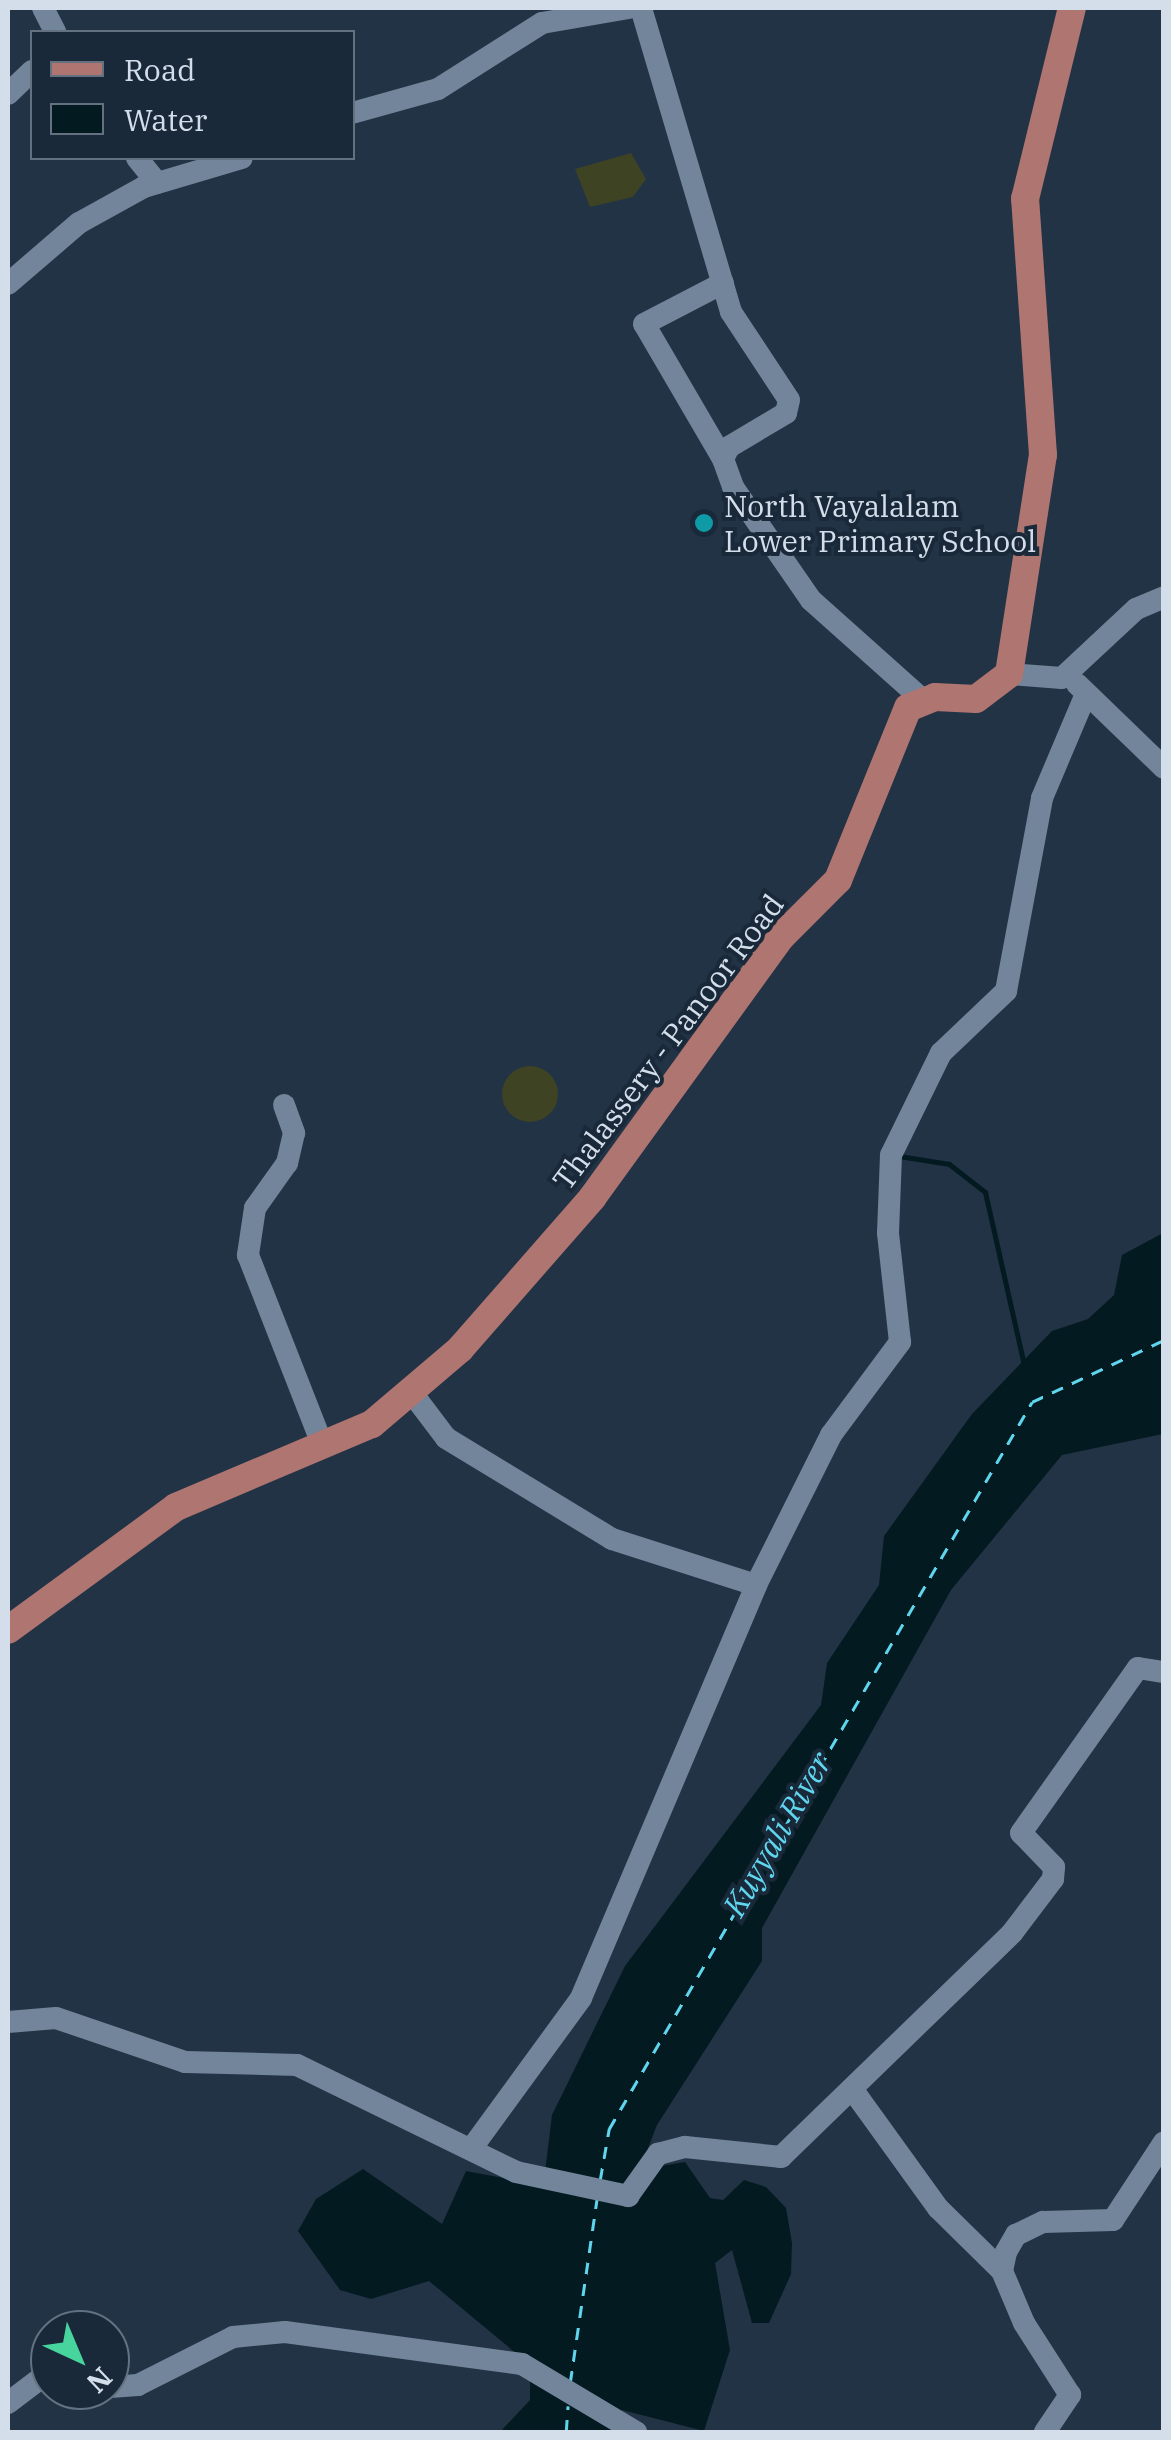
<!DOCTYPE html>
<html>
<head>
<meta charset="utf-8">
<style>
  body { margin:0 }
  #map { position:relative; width:1171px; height:2440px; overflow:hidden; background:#223345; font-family:"IBM Plex Serif",serif }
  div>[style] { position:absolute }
  .green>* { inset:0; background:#3e4323 }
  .round { border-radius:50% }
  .water>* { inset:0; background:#031b20 }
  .stream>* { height:5px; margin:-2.5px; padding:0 2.5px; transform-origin:2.5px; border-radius:2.5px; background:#031b20 }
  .ferry>* { height:2.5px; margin-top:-1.25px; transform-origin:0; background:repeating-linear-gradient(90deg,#5fd5ee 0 12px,transparent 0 22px) }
  .minor>* { height:22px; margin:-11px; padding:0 11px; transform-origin:11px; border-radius:11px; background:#72859b }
  .major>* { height:28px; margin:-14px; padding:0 14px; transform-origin:14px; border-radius:14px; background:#af7571 }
  .dots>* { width:28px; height:28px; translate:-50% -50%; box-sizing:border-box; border:5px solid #19293a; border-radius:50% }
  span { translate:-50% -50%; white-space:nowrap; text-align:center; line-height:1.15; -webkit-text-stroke:8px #19293a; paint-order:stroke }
  .poi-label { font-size:30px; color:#d3deea }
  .left { translate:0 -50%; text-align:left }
  .street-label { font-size:30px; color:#d3deea }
  .water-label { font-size:32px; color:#5fd5ee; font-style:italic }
  .frame { position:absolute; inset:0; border:10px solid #d3deea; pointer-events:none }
  .legend { position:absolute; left:30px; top:30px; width:325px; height:130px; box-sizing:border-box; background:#19293a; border:2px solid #637180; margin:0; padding:12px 18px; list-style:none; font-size:30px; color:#d3deea }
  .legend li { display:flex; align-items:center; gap:20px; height:50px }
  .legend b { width:50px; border:2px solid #637180 }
  .north { position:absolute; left:30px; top:2310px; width:100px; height:100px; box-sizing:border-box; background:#19293a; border:2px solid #637180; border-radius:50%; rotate:136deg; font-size:28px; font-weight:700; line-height:40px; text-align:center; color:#d3deea }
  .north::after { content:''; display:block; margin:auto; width:35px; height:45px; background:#48d49d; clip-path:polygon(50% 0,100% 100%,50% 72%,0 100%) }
</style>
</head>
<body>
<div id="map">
  <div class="green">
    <i style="clip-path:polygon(631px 153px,646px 179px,633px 197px,590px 207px,575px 169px)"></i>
    <i class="round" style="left:502px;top:1066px;width:56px;height:56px"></i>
  </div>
  <div class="water">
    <i style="clip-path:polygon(1163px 1233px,1163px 1434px,1062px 1455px,951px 1590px,762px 1928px,762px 1961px,657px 2125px,633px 2187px,545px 2172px,552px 2115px,625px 1966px,821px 1705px,827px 1663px,879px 1585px,884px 1536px,972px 1414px,1052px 1331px,1088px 1319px,1114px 1295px,1122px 1255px)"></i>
    <i style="clip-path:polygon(685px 2162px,710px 2198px,723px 2200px,744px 2180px,766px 2187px,786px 2208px,792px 2243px,791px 2274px,769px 2323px,752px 2323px,732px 2250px,715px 2263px,730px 2350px,704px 2431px,622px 2410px,620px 2432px,500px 2432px,530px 2400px,530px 2365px,429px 2281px,371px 2299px,340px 2290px,298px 2231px,316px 2199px,363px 2169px,442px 2224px,466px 2171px,632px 2202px,661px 2166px)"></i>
  </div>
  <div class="stream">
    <i style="left:899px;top:1156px;width:51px;rotate:9.1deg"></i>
    <i style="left:949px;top:1164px;width:46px;rotate:37.9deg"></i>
    <i style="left:985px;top:1192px;width:177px;rotate:77.3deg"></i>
  </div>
  <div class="ferry">
    <i style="left:600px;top:2180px;width:52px;rotate:-80deg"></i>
    <i style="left:609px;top:2129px;width:841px;rotate:-59.81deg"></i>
    <i style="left:1032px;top:1402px;width:146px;rotate:-25.2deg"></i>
    <i style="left:570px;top:2383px;width:187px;rotate:-81.7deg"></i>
    <i style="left:566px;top:2432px;width:26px;rotate:-86deg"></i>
  </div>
  <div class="minor">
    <i style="left:43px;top:8px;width:27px;rotate:63deg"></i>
    <i style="left:641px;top:8px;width:317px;rotate:73.5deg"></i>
    <i style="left:731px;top:312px;width:105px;rotate:56.6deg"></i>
    <i style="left:789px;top:400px;width:13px;rotate:103deg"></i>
    <i style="left:786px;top:413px;width:66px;rotate:149.2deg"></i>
    <i style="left:729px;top:447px;width:13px;rotate:117deg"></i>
    <i style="left:723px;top:459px;width:30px;rotate:70deg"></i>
    <i style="left:733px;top:487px;width:137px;rotate:55.4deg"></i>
    <i style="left:811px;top:600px;width:152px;rotate:41.8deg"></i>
    <i style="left:8px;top:94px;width:33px;rotate:-44deg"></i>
    <i style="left:352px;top:113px;width:89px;rotate:-15.6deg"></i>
    <i style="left:438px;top:89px;width:123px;rotate:-32.4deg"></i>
    <i style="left:542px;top:23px;width:88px;rotate:-9.8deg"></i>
    <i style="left:137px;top:158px;width:32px;rotate:51deg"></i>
    <i style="left:8px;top:284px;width:94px;rotate:-40.7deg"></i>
    <i style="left:79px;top:223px;width:74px;rotate:-29deg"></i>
    <i style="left:144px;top:187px;width:102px;rotate:-16.5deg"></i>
    <i style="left:723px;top:459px;width:156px;rotate:-120.3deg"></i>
    <i style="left:644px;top:324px;width:89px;rotate:-27.4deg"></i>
    <i style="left:1009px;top:674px;width:53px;rotate:4.3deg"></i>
    <i style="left:1062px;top:678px;width:101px;rotate:-43deg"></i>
    <i style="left:1136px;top:609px;width:30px;rotate:-23deg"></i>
    <i style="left:1077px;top:684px;width:121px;rotate:44deg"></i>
    <i style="left:284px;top:1105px;width:30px;rotate:70deg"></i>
    <i style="left:294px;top:1133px;width:31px;rotate:103deg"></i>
    <i style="left:287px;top:1163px;width:55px;rotate:125.4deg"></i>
    <i style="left:255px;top:1208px;width:48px;rotate:98.5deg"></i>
    <i style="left:248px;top:1255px;width:205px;rotate:68.6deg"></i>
    <i style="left:412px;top:1393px;width:56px;rotate:52.9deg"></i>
    <i style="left:446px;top:1438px;width:194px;rotate:31.3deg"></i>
    <i style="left:612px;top:1539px;width:151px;rotate:17.7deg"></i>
    <i style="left:8px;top:2022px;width:48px;rotate:-4.8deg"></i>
    <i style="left:56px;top:2018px;width:136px;rotate:18.8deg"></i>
    <i style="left:185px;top:2062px;width:112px;rotate:1.5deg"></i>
    <i style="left:297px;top:2065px;width:244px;rotate:26deg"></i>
    <i style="left:516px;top:2172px;width:115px;rotate:12.1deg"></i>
    <i style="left:628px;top:2196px;width:52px;rotate:-54.5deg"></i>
    <i style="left:658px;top:2154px;width:28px;rotate:-15deg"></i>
    <i style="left:685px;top:2147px;width:97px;rotate:5.9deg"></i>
    <i style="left:781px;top:2157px;width:322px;rotate:-44.1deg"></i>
    <i style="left:1012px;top:1933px;width:68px;rotate:-52.8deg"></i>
    <i style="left:1053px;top:1879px;width:12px;rotate:-85deg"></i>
    <i style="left:1054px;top:1867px;width:47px;rotate:-134.1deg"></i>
    <i style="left:1021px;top:1833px;width:202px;rotate:-54.7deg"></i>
    <i style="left:1138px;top:1668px;width:26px;rotate:9deg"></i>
    <i style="left:855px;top:2093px;width:142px;rotate:54.2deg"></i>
    <i style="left:938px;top:2208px;width:90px;rotate:44.5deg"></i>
    <i style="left:474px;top:2145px;width:182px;rotate:-53.9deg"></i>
    <i style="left:581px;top:1998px;width:449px;rotate:-67deg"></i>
    <i style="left:756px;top:1585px;width:168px;rotate:-63.4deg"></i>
    <i style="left:831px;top:1435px;width:116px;rotate:-53.4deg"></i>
    <i style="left:900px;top:1342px;width:110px;rotate:-96.3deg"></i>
    <i style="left:888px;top:1233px;width:78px;rotate:-87.8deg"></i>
    <i style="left:891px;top:1155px;width:114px;rotate:-63.9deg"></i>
    <i style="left:941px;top:1053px;width:90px;rotate:-43.6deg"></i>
    <i style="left:1006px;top:991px;width:196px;rotate:-79.4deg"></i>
    <i style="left:1042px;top:798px;width:113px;rotate:-67.1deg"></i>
    <i style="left:110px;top:2387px;width:28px;rotate:-4deg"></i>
    <i style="left:138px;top:2385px;width:106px;rotate:-26.8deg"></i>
    <i style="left:233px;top:2337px;width:52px;rotate:-5.5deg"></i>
    <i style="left:285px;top:2332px;width:239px;rotate:7.7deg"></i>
    <i style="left:522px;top:2364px;width:133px;rotate:30.8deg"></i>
    <i style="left:8px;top:2403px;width:53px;rotate:-37.3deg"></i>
    <i style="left:1045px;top:2432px;width:45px;rotate:-56deg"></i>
    <i style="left:1070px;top:2395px;width:85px;rotate:-122.6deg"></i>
    <i style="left:1024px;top:2323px;width:56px;rotate:-112.9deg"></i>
    <i style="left:1002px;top:2271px;width:19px;rotate:-78deg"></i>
    <i style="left:1006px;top:2252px;width:20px;rotate:-60deg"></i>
    <i style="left:1016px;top:2235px;width:30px;rotate:-26deg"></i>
    <i style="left:1043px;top:2222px;width:70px;rotate:-1.6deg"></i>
    <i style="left:1113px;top:2220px;width:93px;rotate:-56.8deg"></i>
  </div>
  <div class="major">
    <i style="left:8px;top:1630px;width:208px;rotate:-36.2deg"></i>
    <i style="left:176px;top:1507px;width:213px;rotate:-23deg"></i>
    <i style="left:372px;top:1424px;width:116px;rotate:-40.4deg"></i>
    <i style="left:460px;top:1349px;width:201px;rotate:-48.8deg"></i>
    <i style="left:592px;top:1198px;width:324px;rotate:-54.1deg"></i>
    <i style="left:782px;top:936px;width:79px;rotate:-45deg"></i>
    <i style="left:838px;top:880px;width:186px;rotate:-67.9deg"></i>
    <i style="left:908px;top:708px;width:29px;rotate:-22deg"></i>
    <i style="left:935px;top:697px;width:41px;rotate:2.8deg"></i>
    <i style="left:976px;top:699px;width:41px;rotate:-37.1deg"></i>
    <i style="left:1009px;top:674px;width:222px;rotate:-81.2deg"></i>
    <i style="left:1043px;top:455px;width:257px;rotate:-94deg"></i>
    <i style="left:1025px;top:199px;width:197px;rotate:-76.2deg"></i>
  </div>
  <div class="dots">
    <i style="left:704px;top:523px;background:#0f9aa8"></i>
  </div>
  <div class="poi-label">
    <span class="left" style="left:724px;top:523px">North Vayalalam<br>Lower Primary School</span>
  </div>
  <div class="street-label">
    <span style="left:668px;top:1042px;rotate:-53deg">Thalassery - Panoor Road</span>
  </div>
  <div class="water-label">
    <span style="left:777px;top:1834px;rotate:-60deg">Kuyyali River</span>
  </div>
  <div class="frame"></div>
  <ul class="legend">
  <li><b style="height:12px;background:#af7571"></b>Road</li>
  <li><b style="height:28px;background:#031b20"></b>Water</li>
  </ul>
  <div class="north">N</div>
</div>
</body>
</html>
